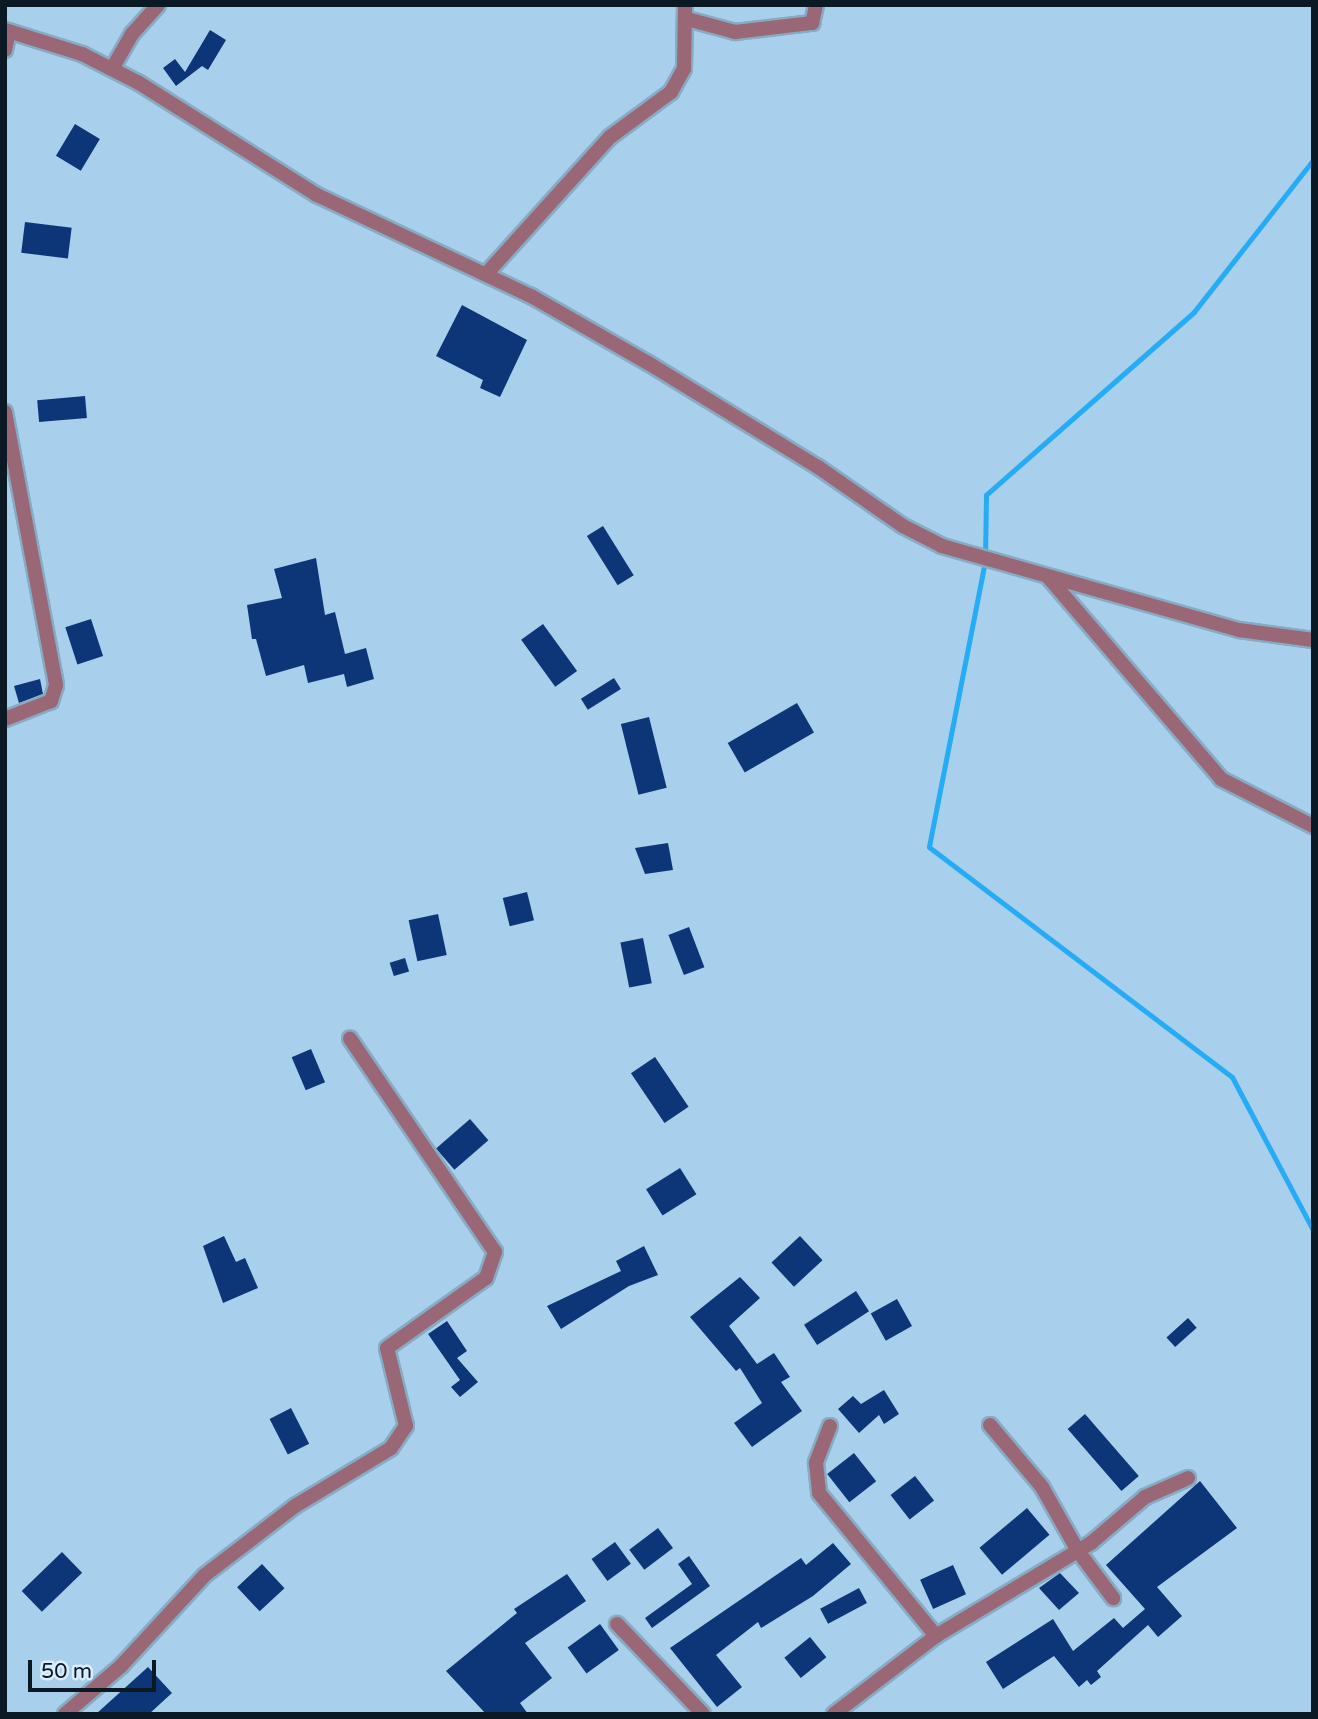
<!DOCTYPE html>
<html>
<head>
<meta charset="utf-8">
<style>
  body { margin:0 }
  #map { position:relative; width:1318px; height:1719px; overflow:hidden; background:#a8cfeb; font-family:"Varela Round",sans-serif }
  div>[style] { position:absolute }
  .stream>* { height:5px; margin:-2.5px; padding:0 2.5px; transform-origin:2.5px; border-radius:2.5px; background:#26abf5 }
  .building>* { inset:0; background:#0d3678; transform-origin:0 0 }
  .roads { filter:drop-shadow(2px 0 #88abc3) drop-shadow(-2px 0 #88abc3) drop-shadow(0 2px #88abc3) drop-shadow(0 -2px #88abc3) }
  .minor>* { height:14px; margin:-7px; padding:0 7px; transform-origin:7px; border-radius:7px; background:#9a6776 }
  .tertiary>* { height:14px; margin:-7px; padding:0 7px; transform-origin:7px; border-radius:7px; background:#9a6776 }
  span { translate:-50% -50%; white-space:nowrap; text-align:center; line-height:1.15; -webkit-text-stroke:7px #daedfc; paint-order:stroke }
  .frame { position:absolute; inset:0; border:7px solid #0a1923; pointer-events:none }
  .scale { position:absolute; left:28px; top:1660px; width:128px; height:32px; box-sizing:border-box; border:4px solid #0a1923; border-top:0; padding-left:9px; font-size:21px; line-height:24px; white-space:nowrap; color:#0a1923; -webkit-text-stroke:5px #daedfc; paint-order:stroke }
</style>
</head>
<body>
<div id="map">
  <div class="stream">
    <i style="left:1313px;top:160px;width:193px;rotate:128.1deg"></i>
    <i style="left:1194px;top:312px;width:277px;rotate:138.7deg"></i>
    <i style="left:986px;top:495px;width:66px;rotate:90.9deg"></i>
    <i style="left:985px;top:561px;width:291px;rotate:101.1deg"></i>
    <i style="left:929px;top:847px;width:380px;rotate:37.2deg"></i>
    <i style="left:1232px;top:1077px;width:173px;rotate:62.1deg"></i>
  </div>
  <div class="building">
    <i style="clip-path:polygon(210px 30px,226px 40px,208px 70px,202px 66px,176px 86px,163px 68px,175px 59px,185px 72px)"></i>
    <i style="left:75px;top:124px;width:29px;height:37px;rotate:31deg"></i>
    <i style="left:25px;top:222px;width:47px;height:31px;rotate:7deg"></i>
    <i style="clip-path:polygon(462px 305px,527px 340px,500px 397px,480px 388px,483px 380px,436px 356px)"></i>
    <i style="left:85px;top:396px;width:22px;height:48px;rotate:85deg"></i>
    <i style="left:603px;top:526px;width:58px;height:19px;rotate:58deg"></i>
    <i style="clip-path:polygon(316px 558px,325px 615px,335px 612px,345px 654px,366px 648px,374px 679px,347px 687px,344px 674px,308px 683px,304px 665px,266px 676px,256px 639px,252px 639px,247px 605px,282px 598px,274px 569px)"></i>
    <i style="left:91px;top:619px;width:39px;height:27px;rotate:72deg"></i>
    <i style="left:543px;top:624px;width:58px;height:27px;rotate:54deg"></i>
    <i style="left:614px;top:678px;width:13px;height:39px;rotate:58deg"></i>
    <i style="clip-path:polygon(40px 679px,43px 694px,19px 703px,14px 686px)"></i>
    <i style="left:797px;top:703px;width:34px;height:80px;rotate:60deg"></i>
    <i style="left:649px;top:717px;width:73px;height:29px;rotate:76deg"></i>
    <i style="clip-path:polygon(668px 843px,673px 870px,645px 874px,635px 848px)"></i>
    <i style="left:527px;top:892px;width:29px;height:25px;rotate:76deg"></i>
    <i style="left:438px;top:914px;width:42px;height:30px;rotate:78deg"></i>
    <i style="left:689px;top:927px;width:43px;height:22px;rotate:69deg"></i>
    <i style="left:643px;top:938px;width:46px;height:23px;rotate:79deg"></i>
    <i style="left:405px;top:958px;width:14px;height:16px;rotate:73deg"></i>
    <i style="left:311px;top:1049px;width:36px;height:21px;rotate:67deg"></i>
    <i style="left:655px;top:1057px;width:60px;height:29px;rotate:56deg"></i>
    <i style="left:470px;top:1119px;width:28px;height:45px;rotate:49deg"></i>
    <i style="left:680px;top:1168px;width:31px;height:40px;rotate:58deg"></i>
    <i style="clip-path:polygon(224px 1236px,236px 1262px,245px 1258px,258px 1288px,223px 1303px,203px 1246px)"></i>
    <i style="left:800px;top:1236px;width:33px;height:39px;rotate:47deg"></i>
    <i style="clip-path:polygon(644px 1246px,658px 1275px,629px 1286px,561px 1329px,547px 1306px,621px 1271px,616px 1261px)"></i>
    <i style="clip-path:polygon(740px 1277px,760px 1298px,729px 1326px,757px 1364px,774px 1353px,790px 1377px,781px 1382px,802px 1411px,752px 1447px,734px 1423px,762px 1403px,740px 1368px,736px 1371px,690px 1317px)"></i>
    <i style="left:856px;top:1291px;width:24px;height:62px;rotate:57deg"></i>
    <i style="left:897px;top:1299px;width:31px;height:30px;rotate:61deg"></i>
    <i style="left:1188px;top:1318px;width:13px;height:29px;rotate:48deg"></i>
    <i style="clip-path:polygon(447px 1321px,467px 1351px,457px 1358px,478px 1382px,460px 1397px,451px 1387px,460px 1380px,428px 1334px)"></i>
    <i style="clip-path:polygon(884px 1390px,899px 1414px,884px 1424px,879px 1415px,859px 1433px,838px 1409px,853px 1396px,861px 1404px)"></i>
    <i style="left:291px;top:1408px;width:40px;height:24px;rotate:63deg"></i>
    <i style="left:1085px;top:1414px;width:82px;height:23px;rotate:49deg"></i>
    <i style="left:854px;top:1453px;width:36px;height:34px;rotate:52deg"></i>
    <i style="left:915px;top:1476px;width:31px;height:31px;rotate:52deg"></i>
    <i style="clip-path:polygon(1200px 1481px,1237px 1528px,1157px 1587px,1182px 1616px,1158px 1637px,1148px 1625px,1097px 1671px,1101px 1677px,1091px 1685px,1087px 1680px,1079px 1687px,1054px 1656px,1003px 1689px,986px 1662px,1053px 1619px,1073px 1651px,1114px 1618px,1123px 1628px,1145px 1609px,1106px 1565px)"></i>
    <i style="left:1027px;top:1508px;width:35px;height:62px;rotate:50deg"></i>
    <i style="left:658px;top:1528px;width:25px;height:36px;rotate:53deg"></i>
    <i style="left:615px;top:1542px;width:27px;height:29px;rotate:54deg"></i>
    <i style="clip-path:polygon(833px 1543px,851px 1564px,813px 1596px,761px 1628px,758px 1622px,716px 1655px,742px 1687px,717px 1707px,670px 1648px,801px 1558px,806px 1565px)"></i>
    <i style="left:62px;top:1552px;width:29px;height:56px;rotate:46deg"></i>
    <i style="clip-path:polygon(689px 1556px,710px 1586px,652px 1628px,645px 1618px,692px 1584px,678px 1564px)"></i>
    <i style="left:262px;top:1564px;width:33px;height:34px;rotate:47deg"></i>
    <i style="left:953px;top:1565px;width:32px;height:36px;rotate:66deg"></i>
    <i style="clip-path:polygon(1060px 1573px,1079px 1593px,1059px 1610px,1039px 1588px)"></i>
    <i style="clip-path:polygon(567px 1574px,586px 1601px,525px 1643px,552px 1678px,520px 1703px,528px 1714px,486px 1714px,446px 1671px,517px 1613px,514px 1609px)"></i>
    <i style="left:859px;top:1588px;width:17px;height:44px;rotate:62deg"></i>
    <i style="left:600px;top:1624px;width:32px;height:40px;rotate:54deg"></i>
    <i style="left:810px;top:1637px;width:26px;height:33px;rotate:51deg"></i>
    <i style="clip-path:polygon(148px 1667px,172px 1693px,149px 1714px,96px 1714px)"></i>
  </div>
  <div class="roads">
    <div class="minor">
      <i style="left:687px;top:19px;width:50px;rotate:15.2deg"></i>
      <i style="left:735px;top:32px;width:78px;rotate:-6.7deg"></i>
      <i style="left:812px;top:23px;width:18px;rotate:-77deg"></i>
      <i style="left:5px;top:50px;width:19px;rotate:-78deg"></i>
      <i style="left:112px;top:69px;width:40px;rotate:-60.3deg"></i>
      <i style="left:132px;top:34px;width:39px;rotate:-48deg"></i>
      <i style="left:487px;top:273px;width:183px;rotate:-47.9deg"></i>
      <i style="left:610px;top:137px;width:76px;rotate:-36.4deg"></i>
      <i style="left:671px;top:92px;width:26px;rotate:-61deg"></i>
      <i style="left:684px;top:69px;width:64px;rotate:-89.1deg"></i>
      <i style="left:5px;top:412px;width:278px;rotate:79.4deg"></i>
      <i style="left:56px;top:685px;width:17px;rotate:107deg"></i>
      <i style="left:51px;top:701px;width:49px;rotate:158.6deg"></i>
      <i style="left:1049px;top:578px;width:265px;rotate:49.4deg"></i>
      <i style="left:1221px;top:779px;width:103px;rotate:27.1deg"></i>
      <i style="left:990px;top:1425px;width:81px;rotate:50deg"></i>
      <i style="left:1042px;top:1487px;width:73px;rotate:60.6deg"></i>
      <i style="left:1078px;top:1551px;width:59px;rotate:53.3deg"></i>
      <i style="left:830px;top:1426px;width:40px;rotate:111deg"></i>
      <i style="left:816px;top:1463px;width:30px;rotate:84deg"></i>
      <i style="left:819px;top:1493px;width:185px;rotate:50.7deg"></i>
      <i style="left:617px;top:1624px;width:124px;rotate:46.3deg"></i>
      <i style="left:65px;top:1714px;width:74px;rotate:-40.6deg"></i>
      <i style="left:121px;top:1666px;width:124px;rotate:-47.3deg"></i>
      <i style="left:205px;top:1575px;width:113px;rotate:-37.5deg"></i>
      <i style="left:295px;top:1506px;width:112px;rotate:-31.1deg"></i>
      <i style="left:391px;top:1448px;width:27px;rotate:-56deg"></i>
      <i style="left:406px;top:1426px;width:80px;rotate:-103.7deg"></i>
      <i style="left:387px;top:1348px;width:121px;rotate:-35.3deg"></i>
      <i style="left:486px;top:1278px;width:28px;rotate:-71deg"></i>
      <i style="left:495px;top:1252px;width:258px;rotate:-124.2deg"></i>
      <i style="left:834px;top:1714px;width:128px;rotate:-37.4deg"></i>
      <i style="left:936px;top:1636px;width:181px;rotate:-31deg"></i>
      <i style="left:1091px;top:1543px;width:71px;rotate:-40.4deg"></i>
      <i style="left:1145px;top:1497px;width:47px;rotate:-23.8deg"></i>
    </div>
    <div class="tertiary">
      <i style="left:5px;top:30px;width:81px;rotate:17.3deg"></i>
      <i style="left:82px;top:54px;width:64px;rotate:27deg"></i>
      <i style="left:139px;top:83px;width:210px;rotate:32.2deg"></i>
      <i style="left:317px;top:195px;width:237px;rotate:25.3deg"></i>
      <i style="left:531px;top:296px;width:135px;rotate:29.8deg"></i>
      <i style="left:648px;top:363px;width:199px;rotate:31.5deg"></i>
      <i style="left:818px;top:467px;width:103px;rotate:34.8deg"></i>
      <i style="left:903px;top:526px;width:44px;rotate:27.1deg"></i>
      <i style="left:942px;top:546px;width:309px;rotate:15.8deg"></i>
      <i style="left:1239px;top:630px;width:75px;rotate:7.7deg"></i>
    </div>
  </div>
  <div class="frame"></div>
  <div class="scale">50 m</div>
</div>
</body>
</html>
